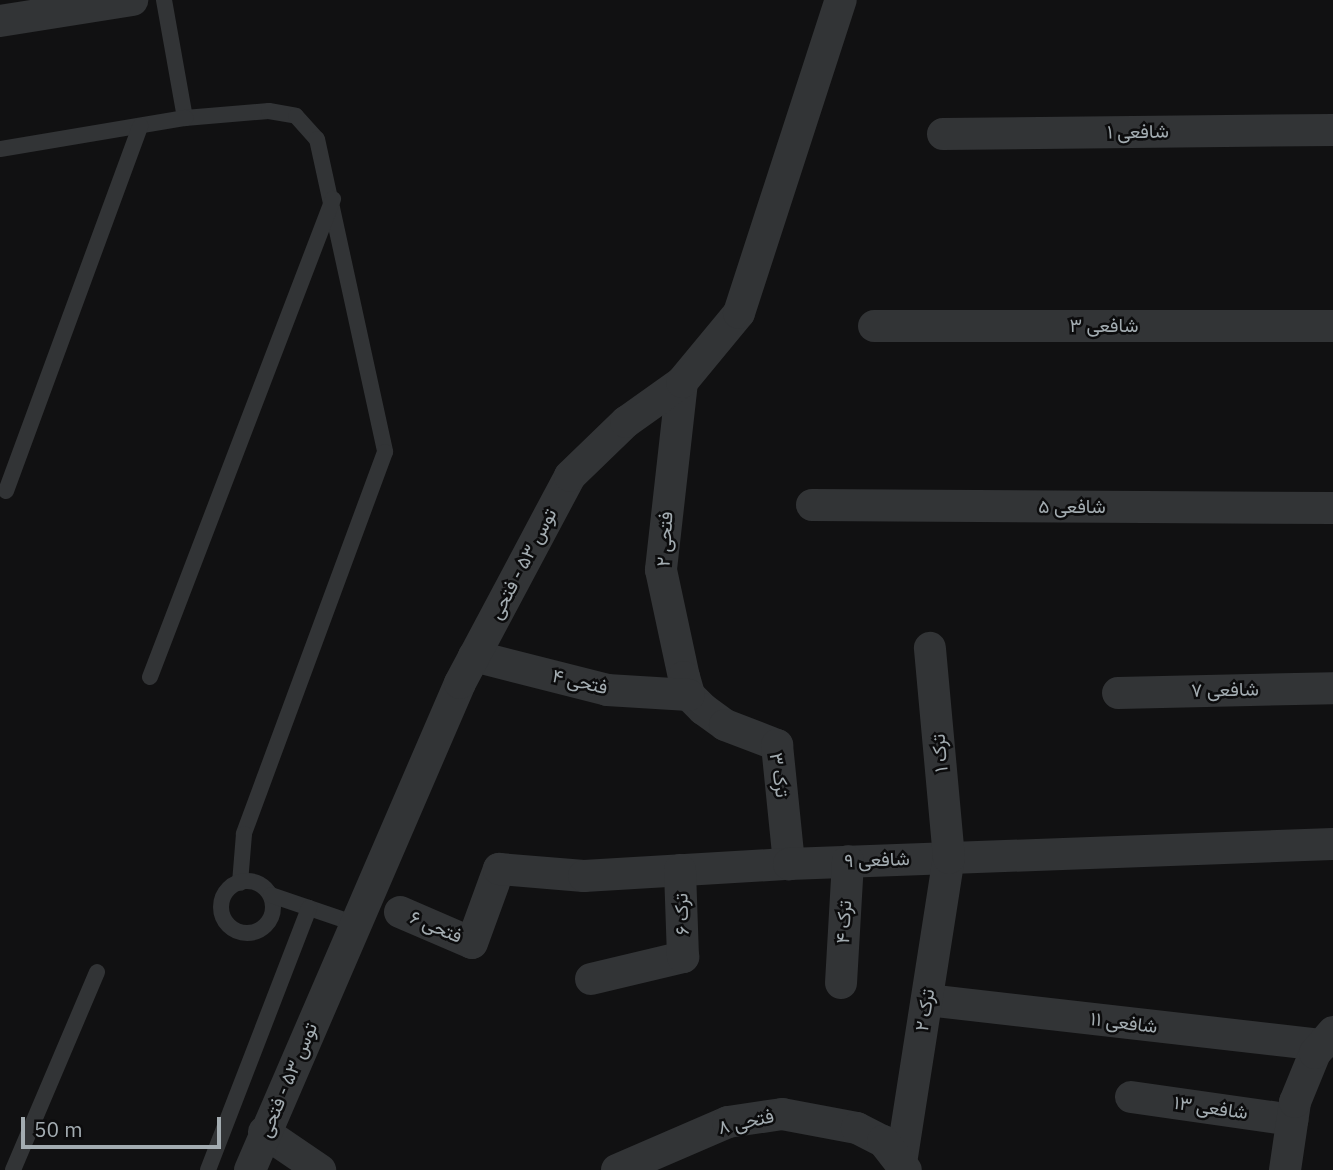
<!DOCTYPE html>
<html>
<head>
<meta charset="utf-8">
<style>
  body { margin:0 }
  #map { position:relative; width:1333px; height:1170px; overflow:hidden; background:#111112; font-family:"IBM Plex Sans",Vazirmatn,sans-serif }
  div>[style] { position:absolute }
  .lane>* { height:16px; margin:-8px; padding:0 8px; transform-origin:8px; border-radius:8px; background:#323436 }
  .lane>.ring { margin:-8px; padding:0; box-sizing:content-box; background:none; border:16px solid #323436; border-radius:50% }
  .street>* { height:32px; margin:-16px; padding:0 16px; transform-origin:16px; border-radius:16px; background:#323436 }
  span { translate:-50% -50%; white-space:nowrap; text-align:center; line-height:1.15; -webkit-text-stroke:5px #0c0c0d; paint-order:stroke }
  .street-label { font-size:19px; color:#a3acb1 }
  .scale { position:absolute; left:21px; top:1117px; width:200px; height:32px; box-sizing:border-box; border:4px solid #a3acb1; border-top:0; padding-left:9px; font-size:21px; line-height:24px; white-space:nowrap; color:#a3acb1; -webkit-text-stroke:5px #0c0c0d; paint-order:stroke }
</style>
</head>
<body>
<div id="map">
  <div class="lane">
    <i style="left:164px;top:0;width:120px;rotate:79.9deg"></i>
    <i style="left:185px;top:118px;width:84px;rotate:-4.8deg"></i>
    <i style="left:269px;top:111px;width:27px;rotate:10deg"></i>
    <i style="left:296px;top:116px;width:31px;rotate:48deg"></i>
    <i style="left:317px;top:139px;width:320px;rotate:77.7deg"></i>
    <i style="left:385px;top:452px;width:407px;rotate:110.3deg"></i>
    <i style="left:244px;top:834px;width:49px;rotate:94.7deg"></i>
    <i style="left:0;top:149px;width:188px;rotate:-9.5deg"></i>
    <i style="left:6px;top:491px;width:389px;rotate:-69.8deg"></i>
    <i style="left:150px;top:677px;width:512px;rotate:-69.05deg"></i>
    <i class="ring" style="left:221px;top:881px;width:36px;height:36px"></i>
    <i style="left:271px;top:895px;width:90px;rotate:18.8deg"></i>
    <i style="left:13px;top:1170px;width:215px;rotate:-67deg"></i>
    <i style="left:208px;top:1170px;width:281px;rotate:-68.9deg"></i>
  </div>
  <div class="street">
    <i style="left:0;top:21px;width:134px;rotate:-9deg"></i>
    <i style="left:943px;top:134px;width:390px;rotate:-0.6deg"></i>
    <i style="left:874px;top:326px;width:459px"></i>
    <i style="left:682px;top:382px;width:189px;rotate:96.4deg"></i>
    <i style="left:661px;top:570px;width:109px;rotate:77.9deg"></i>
    <i style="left:684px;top:677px;width:19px;rotate:74deg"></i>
    <i style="left:689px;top:695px;width:20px;rotate:45deg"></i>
    <i style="left:703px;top:709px;width:27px;rotate:36deg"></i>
    <i style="left:725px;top:725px;width:56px;rotate:21deg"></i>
    <i style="left:777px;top:745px;width:120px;rotate:84.2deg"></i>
    <i style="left:812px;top:505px;width:521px;rotate:0.33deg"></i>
    <i style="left:474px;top:656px;width:137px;rotate:14.3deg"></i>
    <i style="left:607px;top:690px;width:82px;rotate:3.5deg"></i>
    <i style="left:1118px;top:693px;width:215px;rotate:-1.3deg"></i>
    <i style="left:400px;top:912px;width:78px;rotate:23.3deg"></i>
    <i style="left:472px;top:943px;width:79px;rotate:-70deg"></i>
    <i style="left:499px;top:869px;width:85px;rotate:4.7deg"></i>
    <i style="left:584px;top:876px;width:205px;rotate:-3.4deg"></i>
    <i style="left:789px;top:864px;width:544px;rotate:-2.11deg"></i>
    <i style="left:591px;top:979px;width:95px;rotate:-13.4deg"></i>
    <i style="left:683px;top:957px;width:87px;rotate:-92deg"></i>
    <i style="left:841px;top:983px;width:122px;rotate:-86.7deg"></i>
    <i style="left:927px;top:1000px;width:398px;rotate:6.5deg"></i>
    <i style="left:1131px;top:1097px;width:163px;rotate:8.1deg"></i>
    <i style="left:264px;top:1132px;width:68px;rotate:34.2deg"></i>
    <i style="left:901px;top:1163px;width:309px;rotate:-81.1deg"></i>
    <i style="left:949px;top:858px;width:211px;rotate:-95.2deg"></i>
    <i style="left:250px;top:1170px;width:530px;rotate:-66.67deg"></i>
    <i style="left:460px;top:683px;width:234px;rotate:-62deg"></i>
    <i style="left:570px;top:476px;width:78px;rotate:-44deg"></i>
    <i style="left:626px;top:422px;width:69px;rotate:-35.5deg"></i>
    <i style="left:682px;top:382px;width:89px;rotate:-50.4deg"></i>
    <i style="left:739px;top:313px;width:329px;rotate:-72deg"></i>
    <i style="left:617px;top:1170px;width:121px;rotate:-23.4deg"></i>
    <i style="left:728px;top:1122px;width:55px;rotate:-8.4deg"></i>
    <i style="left:782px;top:1114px;width:76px;rotate:10.6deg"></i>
    <i style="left:857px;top:1128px;width:29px;rotate:27deg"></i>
    <i style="left:883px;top:1141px;width:37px;rotate:52deg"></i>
    <i style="left:1285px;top:1170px;width:69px;rotate:-81.6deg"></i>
    <i style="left:1295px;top:1102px;width:53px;rotate:-67.8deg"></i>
    <i style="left:1315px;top:1053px;width:28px;rotate:-49deg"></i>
  </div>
  <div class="street-label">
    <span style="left:1138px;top:132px;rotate:-1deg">شافعی ۱</span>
    <span style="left:1104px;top:326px">شافعی ۳</span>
    <span style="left:1072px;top:507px">شافعی ۵</span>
    <span style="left:665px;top:539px;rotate:-87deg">فتحی ۲</span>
    <span style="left:523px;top:564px;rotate:-62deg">توس ۵۳ - فتحی</span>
    <span style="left:580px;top:682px;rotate:13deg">فتحی ۴</span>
    <span style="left:1225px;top:690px;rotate:-1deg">شافعی ۷</span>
    <span style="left:940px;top:753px;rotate:-95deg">ترک ۱</span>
    <span style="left:779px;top:775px;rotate:81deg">ترک ۳</span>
    <span style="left:877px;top:860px;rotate:-2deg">شافعی ۹</span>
    <span style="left:682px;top:914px;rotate:-92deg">ترک ۶</span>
    <span style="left:844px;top:922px;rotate:-87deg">ترک ۴</span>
    <span style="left:436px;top:927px;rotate:23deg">فتحی ۶</span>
    <span style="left:925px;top:1010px;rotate:-81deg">ترک ۲</span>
    <span style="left:1124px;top:1023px;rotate:7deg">شافعی ۱۱</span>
    <span style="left:288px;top:1080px;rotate:-67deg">توس ۵۳ - فتحی</span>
    <span style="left:1211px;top:1108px;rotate:8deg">شافعی ۱۳</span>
    <span style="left:746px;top:1122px;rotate:-13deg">فتحی ۸</span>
  </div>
  <div class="scale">50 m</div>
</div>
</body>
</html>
